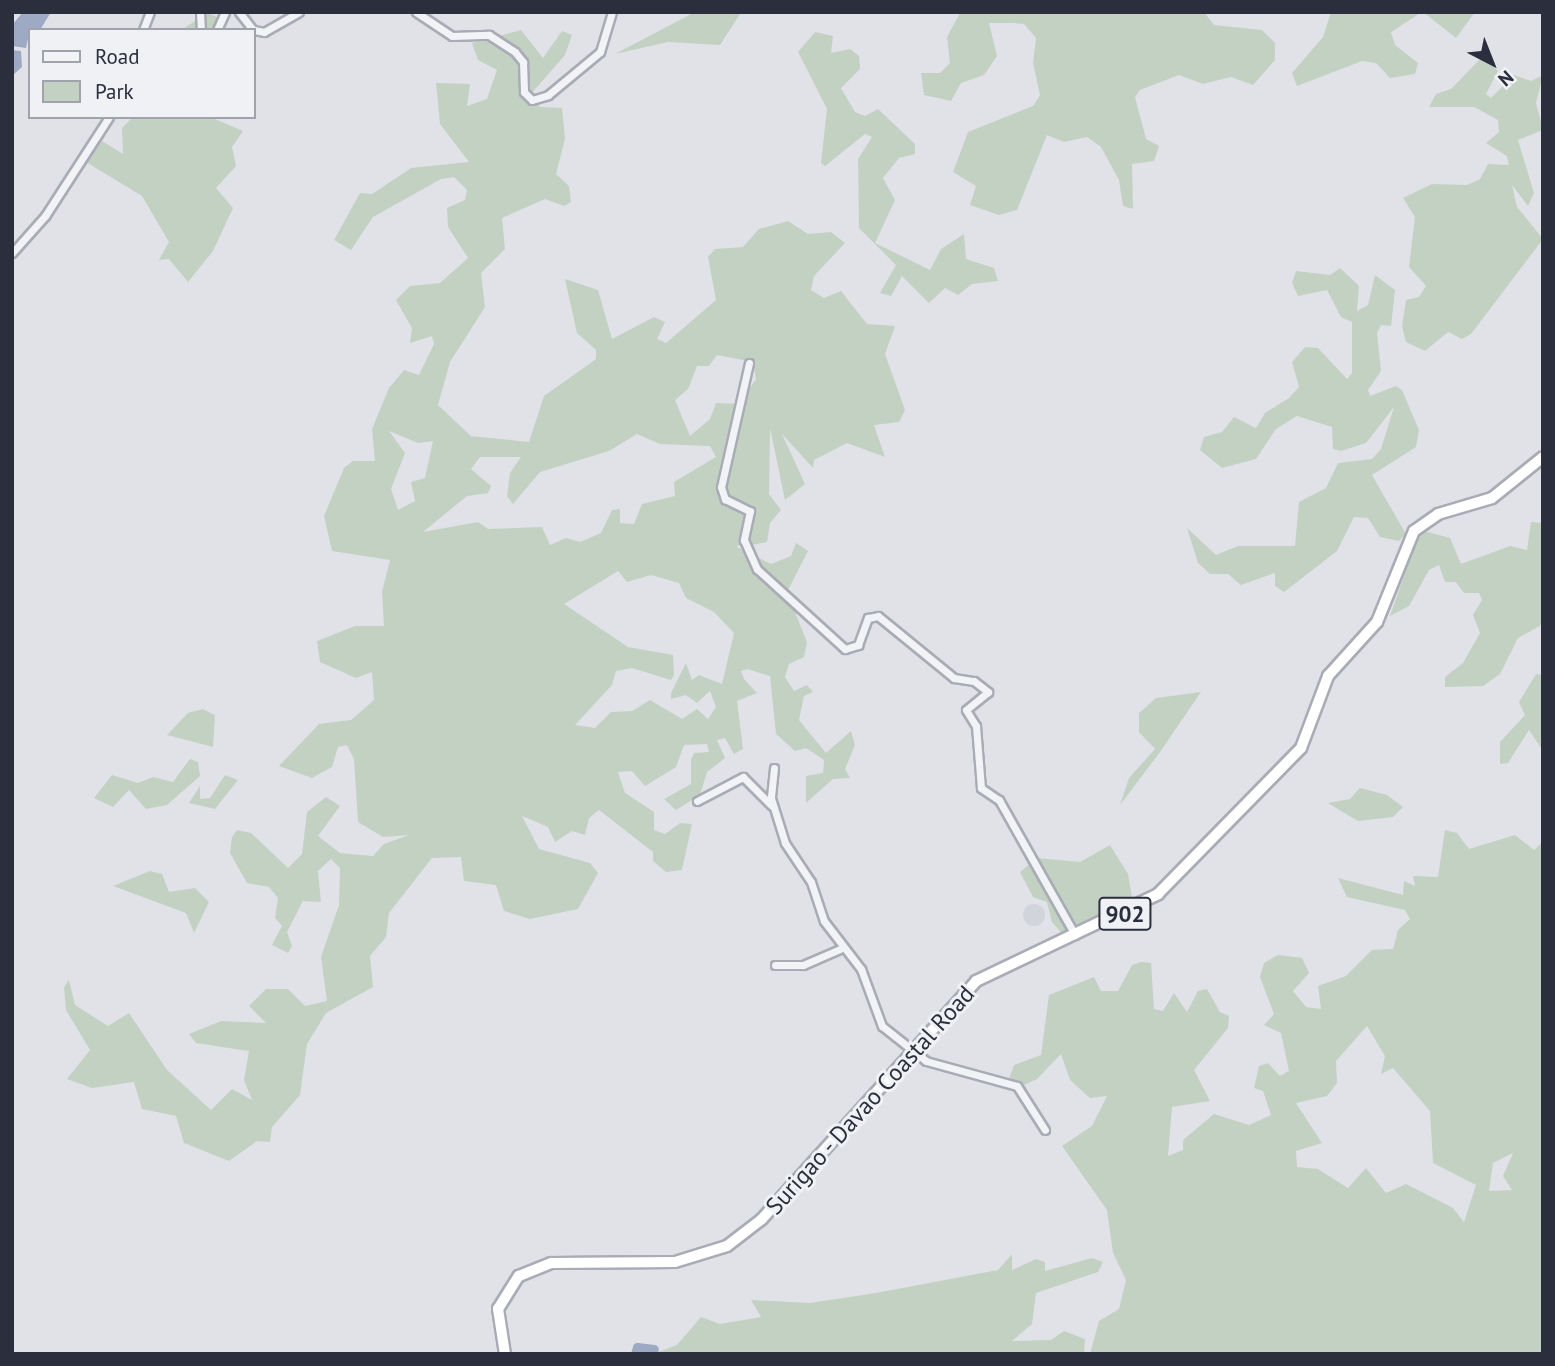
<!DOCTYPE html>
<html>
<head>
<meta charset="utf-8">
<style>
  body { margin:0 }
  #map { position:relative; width:1555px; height:1366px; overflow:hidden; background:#e0e2e8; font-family:"PT Sans",sans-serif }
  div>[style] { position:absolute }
  .built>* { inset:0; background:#d2d4dc }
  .round { border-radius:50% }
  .green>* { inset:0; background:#c3d1c2 }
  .water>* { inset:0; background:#9eaac4 }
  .river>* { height:9px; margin:-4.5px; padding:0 4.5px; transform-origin:4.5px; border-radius:4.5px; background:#9eaac4 }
  .roads { filter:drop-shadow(2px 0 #a9acb5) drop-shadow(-2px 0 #a9acb5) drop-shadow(0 2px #a9acb5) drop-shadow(0 -2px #a9acb5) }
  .minor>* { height:7px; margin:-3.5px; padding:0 3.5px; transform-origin:3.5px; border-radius:3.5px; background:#f2f3f6 }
  .highway>* { height:10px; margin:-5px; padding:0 5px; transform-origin:5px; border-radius:5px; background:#fff }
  span { translate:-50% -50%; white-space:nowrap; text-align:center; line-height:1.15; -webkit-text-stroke:6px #eff1f5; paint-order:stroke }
  .shield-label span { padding:2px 5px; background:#eff1f5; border:2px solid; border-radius:5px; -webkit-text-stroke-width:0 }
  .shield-label { font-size:23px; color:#2a2e3d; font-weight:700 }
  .street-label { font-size:24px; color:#2a2e3d }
  .frame { position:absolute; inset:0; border:14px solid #2a2e3d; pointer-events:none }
  .legend { position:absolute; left:28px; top:28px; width:228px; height:91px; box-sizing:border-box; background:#eff1f5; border:2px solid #a0a3ab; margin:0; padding:9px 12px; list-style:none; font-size:21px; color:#2a2e3d }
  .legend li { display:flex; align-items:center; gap:14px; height:35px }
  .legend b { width:35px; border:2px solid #a0a3ab }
  .north { position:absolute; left:1457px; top:28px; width:70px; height:70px; -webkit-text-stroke:5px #eff1f5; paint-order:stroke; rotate:138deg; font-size:19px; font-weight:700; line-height:28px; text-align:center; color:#2a2e3d }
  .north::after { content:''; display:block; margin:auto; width:24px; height:32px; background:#2a2e3d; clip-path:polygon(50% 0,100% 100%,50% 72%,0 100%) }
</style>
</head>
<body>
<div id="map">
  <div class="built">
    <i class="round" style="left:1023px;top:904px;width:22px;height:22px"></i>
  </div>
  <div class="green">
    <i style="clip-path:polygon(695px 12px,740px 14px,720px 45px,668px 42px,615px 54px)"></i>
    <i style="clip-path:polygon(1204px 12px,1214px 25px,1262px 30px,1275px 43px,1275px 60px,1253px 85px,1231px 77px,1203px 84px,1179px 75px,1140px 90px,1135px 97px,1146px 139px,1159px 146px,1154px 161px,1132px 164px,1133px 209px,1123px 206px,1119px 180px,1101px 147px,1087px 137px,1064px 142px,1047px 135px,1017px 210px,999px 215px,970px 205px,976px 186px,953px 172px,968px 132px,1033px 106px,1040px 95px,1033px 63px,1036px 38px,1024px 24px,1013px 23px,989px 23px,997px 56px,984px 75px,961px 83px,951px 101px,924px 95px,921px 73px,940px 73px,950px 63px,947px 37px,960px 13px)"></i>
    <i style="clip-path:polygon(1331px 12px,1422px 12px,1391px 32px,1395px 45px,1418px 63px,1415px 74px,1390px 78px,1376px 63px,1362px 61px,1297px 86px,1292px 73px,1323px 37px)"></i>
    <i style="clip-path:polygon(1423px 12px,1475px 12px,1456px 38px)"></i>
    <i style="clip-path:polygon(208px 13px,219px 18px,222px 30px,181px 30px)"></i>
    <i style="clip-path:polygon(evenodd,521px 30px,543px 58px,562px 31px,572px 35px,565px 55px,530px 95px,540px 107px,562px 108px,565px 139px,556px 174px,569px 186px,571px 202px,564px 206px,545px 199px,502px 218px,505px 249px,481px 273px,485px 307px,450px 362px,438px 405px,471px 436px,529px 442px,544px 396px,596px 359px,596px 350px,577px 333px,565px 279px,598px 290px,612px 339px,654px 317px,665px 322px,657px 339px,666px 343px,716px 300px,708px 257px,715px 249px,743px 247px,759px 229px,788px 221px,808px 234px,831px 232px,845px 243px,814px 276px,811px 290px,824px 298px,841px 291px,867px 324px,895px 326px,885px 354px,905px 410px,899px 422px,874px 425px,885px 457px,847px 443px,814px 460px,813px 468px,782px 434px,805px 484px,785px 500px,770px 428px,769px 494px,781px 510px,770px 523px,767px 542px,752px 545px,744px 537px,737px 547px,771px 564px,791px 556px,796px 543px,808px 551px,787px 592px,807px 642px,804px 657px,789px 664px,785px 677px,794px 691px,807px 685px,813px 692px,804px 696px,799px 720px,826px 753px,851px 731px,855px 745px,845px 769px,850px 778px,833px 779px,806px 803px,806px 776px,823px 773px,824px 760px,806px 748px,795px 751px,776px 734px,770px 676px,747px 669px,741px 671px,744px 679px,757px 693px,737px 701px,743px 749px,734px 754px,725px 738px,717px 740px,725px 758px,707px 772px,700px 795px,676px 810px,664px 799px,691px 784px,691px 760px,694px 753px,709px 752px,707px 744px,684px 745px,676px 767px,645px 786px,632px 771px,618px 772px,625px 793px,654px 812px,654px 830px,665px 834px,680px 823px,692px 824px,682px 870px,666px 872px,653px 861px,653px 852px,599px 810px,589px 818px,585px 835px,572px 831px,555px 842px,548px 827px,522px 816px,539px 849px,590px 863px,598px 873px,578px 909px,530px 919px,504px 911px,496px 885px,464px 881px,461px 857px,432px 858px,389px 913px,386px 937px,370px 956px,373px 987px,326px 1013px,307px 1044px,300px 1095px,272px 1127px,270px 1142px,257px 1141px,229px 1161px,184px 1143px,176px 1116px,142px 1109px,134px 1082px,92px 1088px,67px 1079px,90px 1050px,66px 1010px,64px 987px,69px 980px,75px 1005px,108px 1026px,129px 1013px,167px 1070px,211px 1110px,232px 1089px,252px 1100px,244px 1080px,249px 1051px,196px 1043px,189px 1034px,221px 1021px,266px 1023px,249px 1006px,266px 989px,288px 989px,305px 1006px,327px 1001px,321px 957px,339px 905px,340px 868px,331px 859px,318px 871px,321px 902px,303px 901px,287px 932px,292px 946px,288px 953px,272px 945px,282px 926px,275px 918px,278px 898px,269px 887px,247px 883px,230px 853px,232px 837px,237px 830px,251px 833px,288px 868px,302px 854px,307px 812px,326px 797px,340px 806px,318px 836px,340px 853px,373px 856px,384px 844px,409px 835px,383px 837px,358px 822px,354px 759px,347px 745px,338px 747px,332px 767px,312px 778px,279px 766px,319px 724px,351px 720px,374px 700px,372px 672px,356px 678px,320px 662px,317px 641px,355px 626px,384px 626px,382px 592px,390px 560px,332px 551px,324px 516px,344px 468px,353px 461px,375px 461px,372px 429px,389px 388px,404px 370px,419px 375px,434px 344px,432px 336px,410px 343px,412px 328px,396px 300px,410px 286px,440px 283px,468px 258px,448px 227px,447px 208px,465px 200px,467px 190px,454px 177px,441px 179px,373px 217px,351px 250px,334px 240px,360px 193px,372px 194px,411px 168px,469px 162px,440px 124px,436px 83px,470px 84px,467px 106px,487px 99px,497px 70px,478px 60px,472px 43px,521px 30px,717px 355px,753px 362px,756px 379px,739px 404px,716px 403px,710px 419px,690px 436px,675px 400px,688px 389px,697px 366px,709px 366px,717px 355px,521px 30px,389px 431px,418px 443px,433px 441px,425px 478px,411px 482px,415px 501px,398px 510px,391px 489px,405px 453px,389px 431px,521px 30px,637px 434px,660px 444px,710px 446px,716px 457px,674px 482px,675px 496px,642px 504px,634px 524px,620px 523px,620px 509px,612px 510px,601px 533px,580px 542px,566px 538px,550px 545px,542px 527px,488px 529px,478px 522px,423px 532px,467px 496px,488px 493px,491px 486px,471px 469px,480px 457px,521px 457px,510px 473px,507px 496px,513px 504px,540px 472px,609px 451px,637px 434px,521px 30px,618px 571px,627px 582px,651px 575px,679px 583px,686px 598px,714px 612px,734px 633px,722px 684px,699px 675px,692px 680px,686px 663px,671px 693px,671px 699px,686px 695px,697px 703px,710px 691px,716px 707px,708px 719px,697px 709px,682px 719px,650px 700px,632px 711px,611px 712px,595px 728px,575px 725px,612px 685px,616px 671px,632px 668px,671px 680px,674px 675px,673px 655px,628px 647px,564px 604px,618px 571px)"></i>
    <i style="clip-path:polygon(815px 32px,833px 36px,831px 53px,850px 49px,859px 56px,860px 69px,841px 88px,855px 112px,865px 116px,878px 109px,915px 144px,915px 154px,899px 158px,883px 178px,895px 200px,875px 243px,930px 270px,941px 249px,964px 234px,966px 259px,994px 268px,998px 281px,972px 284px,958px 295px,945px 288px,929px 303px,902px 276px,891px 296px,880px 293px,896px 265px,859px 228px,858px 159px,872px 137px,865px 134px,825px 166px,821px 163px,827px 109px,798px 52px)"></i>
    <i style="clip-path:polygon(1483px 56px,1498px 71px,1486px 94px,1491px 98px,1514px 75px,1531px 81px,1543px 75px,1536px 103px,1543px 130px,1518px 140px,1534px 193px,1528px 206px,1512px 185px,1517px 207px,1543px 239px,1471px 334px,1462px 339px,1448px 332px,1425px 351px,1406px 342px,1402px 326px,1406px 300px,1419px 297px,1426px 286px,1409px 267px,1415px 217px,1403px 198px,1432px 184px,1467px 185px,1480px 179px,1488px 164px,1509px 165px,1507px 156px,1486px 143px,1499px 132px,1498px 120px,1474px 107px,1429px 107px,1436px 94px,1451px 89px)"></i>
    <i style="clip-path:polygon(133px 117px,210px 117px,243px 131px,232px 147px,236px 166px,216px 188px,233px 208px,213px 251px,188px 282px,169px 259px,159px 260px,169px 242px,142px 196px,86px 162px,102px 141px,123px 154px,122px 128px)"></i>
    <i style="clip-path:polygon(1340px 268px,1359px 286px,1357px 311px,1368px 305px,1375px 275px,1395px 290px,1391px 326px,1381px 325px,1377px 333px,1381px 371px,1368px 390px,1370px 396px,1396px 386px,1402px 390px,1419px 430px,1416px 447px,1372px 475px,1406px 534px,1399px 541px,1380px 537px,1368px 518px,1354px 517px,1337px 551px,1284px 592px,1275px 586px,1275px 573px,1241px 585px,1228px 574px,1210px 574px,1198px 563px,1187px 528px,1216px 555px,1238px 546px,1295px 546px,1299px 502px,1326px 488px,1338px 463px,1372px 459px,1381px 449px,1394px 407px,1366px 443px,1341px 451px,1333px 449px,1332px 427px,1297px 416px,1276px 429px,1256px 459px,1222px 468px,1200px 450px,1204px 437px,1222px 432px,1234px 417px,1256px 428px,1265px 413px,1289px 398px,1299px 387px,1292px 362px,1305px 347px,1318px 348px,1347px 379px,1352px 373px,1352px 322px,1341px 317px,1327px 290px,1298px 296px,1292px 283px,1296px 271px,1330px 275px)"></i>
    <i style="clip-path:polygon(1531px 522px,1543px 523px,1543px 624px,1518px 638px,1500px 674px,1483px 686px,1445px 687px,1445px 677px,1463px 663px,1480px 633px,1473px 615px,1482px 600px,1479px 593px,1464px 593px,1456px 582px,1445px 582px,1439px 565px,1429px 570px,1409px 606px,1390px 616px,1420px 530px,1450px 538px,1461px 564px,1510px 546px,1527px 550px)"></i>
    <i style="clip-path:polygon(1536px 674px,1543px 675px,1543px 751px,1529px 730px,1508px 763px,1500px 764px,1500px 742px,1525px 715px,1519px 702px)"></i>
    <i style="clip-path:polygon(1201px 692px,1160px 752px,1120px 805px,1129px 778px,1155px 749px,1139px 732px,1139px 713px,1156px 698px)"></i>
    <i style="clip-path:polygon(203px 709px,215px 715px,213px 747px,167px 735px,188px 713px)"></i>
    <i style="clip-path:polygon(190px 759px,198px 762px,200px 776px,167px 805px,146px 809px,129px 790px,113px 807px,94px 798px,112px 775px,138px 783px,153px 777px,173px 782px)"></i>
    <i style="clip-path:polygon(225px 775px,238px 780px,215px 809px,189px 803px,200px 786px,200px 799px,210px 798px)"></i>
    <i style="clip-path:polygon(1360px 788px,1387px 795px,1403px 807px,1393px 817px,1358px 821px,1328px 803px,1350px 799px)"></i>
    <i style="clip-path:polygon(evenodd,1445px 830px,1457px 833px,1469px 849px,1515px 835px,1534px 850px,1543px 842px,1543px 1354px,1090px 1354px,1099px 1321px,1119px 1309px,1126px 1280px,1113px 1253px,1107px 1210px,1062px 1146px,1092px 1126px,1107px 1096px,1090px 1098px,1070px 1080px,1061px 1054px,1037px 1079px,1022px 1086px,1009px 1079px,1014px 1065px,1041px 1055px,1049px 995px,1094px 977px,1101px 991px,1118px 991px,1132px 965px,1141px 962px,1151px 963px,1154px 1009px,1163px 1011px,1174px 993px,1187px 1012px,1198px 991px,1207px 989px,1220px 1012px,1229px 1016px,1228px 1028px,1194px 1070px,1210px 1101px,1172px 1107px,1168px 1156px,1183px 1150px,1183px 1140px,1214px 1114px,1249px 1125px,1271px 1115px,1263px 1091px,1254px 1088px,1259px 1066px,1268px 1063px,1280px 1076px,1289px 1071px,1281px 1033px,1264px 1025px,1274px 1014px,1260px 977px,1264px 963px,1278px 955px,1302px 958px,1309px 973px,1293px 991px,1306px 1007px,1321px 1009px,1318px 986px,1346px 976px,1372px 950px,1393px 949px,1398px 930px,1410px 919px,1405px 910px,1347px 897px,1338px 878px,1403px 895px,1404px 881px,1415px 886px,1413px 876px,1438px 877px,1445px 830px,1367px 1026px,1385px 1056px,1381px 1074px,1393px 1068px,1430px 1111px,1433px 1163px,1476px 1185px,1464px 1222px,1453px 1208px,1406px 1184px,1386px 1193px,1366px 1168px,1348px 1188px,1318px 1169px,1297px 1167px,1296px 1151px,1322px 1143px,1296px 1103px,1327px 1096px,1337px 1083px,1336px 1061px,1367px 1026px,1445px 830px,1513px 1153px,1503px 1176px,1512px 1190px,1489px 1191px,1493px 1163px,1513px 1153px)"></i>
    <i style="clip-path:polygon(1110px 845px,1128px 874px,1134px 909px,1066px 938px,1052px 922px,1047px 902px,1033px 897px,1020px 872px,1037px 858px,1080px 862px)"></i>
    <i style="clip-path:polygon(150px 871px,162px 874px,169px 892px,195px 888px,209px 902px,194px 933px,186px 913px,113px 886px)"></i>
    <i style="clip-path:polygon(1012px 1254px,1012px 1270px,1036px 1259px,1045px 1262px,1045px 1271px,1092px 1258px,1103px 1262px,1098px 1272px,1036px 1293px,1032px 1324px,1012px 1341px,1051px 1340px,1064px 1331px,1085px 1339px,1084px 1354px,653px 1354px,677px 1345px,701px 1317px,720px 1324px,761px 1317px,751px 1300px,810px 1303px,876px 1293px,998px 1270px)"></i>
  </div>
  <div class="water">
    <i style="clip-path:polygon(23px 12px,51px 12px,40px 30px,30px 30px,26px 48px,12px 46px,12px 25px)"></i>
    <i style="clip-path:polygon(12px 50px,21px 51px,22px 67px,12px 76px)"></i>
  </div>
  <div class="river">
    <i style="left:635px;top:1354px;width:7px;rotate:-74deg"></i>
    <i style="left:637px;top:1347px;width:17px;rotate:7deg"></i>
  </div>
  <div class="roads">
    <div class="minor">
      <i style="left:200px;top:12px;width:18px;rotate:87deg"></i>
      <i style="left:239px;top:12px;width:23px;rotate:52deg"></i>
      <i style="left:416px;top:12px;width:43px;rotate:33.7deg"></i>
      <i style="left:452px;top:36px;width:37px;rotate:-2deg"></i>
      <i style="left:489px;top:35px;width:31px;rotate:33deg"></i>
      <i style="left:515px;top:52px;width:13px;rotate:51deg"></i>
      <i style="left:523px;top:62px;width:30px;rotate:88deg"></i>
      <i style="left:524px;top:92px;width:11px;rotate:45deg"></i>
      <i style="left:532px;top:100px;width:17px;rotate:-17deg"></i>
      <i style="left:548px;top:95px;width:67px;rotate:-39.6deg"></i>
      <i style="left:600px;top:52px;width:42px;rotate:-73.3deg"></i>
      <i style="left:143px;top:30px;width:19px;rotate:-69deg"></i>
      <i style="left:217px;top:30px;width:20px;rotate:-66deg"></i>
      <i style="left:254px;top:30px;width:10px;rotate:11deg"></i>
      <i style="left:264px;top:32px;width:40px;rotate:-29.7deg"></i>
      <i style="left:12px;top:253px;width:50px;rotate:-48.3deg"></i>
      <i style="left:45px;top:216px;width:118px;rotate:-57.1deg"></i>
      <i style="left:749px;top:363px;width:127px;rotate:102.7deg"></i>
      <i style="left:721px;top:487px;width:13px;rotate:72deg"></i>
      <i style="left:725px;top:499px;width:28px;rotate:26deg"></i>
      <i style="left:750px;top:511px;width:30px;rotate:102deg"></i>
      <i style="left:744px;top:540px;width:32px;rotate:66deg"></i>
      <i style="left:757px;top:569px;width:119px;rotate:42.3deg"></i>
      <i style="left:845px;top:649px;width:14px;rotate:-17deg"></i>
      <i style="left:858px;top:645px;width:29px;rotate:-70deg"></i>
      <i style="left:868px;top:618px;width:10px;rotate:-11deg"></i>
      <i style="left:878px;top:616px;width:98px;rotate:39.2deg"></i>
      <i style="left:954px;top:678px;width:20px;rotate:9deg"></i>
      <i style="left:974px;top:681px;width:18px;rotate:38deg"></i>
      <i style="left:988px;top:692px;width:28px;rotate:141deg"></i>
      <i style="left:966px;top:710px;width:19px;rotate:58deg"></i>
      <i style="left:976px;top:726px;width:62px;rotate:85.4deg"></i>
      <i style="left:981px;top:788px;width:22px;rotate:34deg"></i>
      <i style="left:999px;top:800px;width:155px;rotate:60.6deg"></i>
      <i style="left:774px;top:768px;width:30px;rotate:96deg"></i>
      <i style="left:771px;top:798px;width:47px;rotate:72.7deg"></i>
      <i style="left:785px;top:843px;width:47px;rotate:56.3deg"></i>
      <i style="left:811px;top:882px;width:41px;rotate:71.6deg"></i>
      <i style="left:824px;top:921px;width:61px;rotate:52.4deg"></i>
      <i style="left:861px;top:969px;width:61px;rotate:69.8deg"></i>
      <i style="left:882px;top:1026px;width:56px;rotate:38.5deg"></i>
      <i style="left:926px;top:1061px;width:94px;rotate:15.4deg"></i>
      <i style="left:1017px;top:1086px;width:52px;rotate:57.5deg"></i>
      <i style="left:697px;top:801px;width:52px;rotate:-27.6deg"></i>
      <i style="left:743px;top:777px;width:40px;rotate:45deg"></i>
      <i style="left:775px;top:965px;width:28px"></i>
      <i style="left:803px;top:965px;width:40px;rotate:-23.4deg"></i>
    </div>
    <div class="highway">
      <i style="left:505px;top:1354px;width:46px;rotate:-98.8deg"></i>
      <i style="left:498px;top:1309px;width:39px;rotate:-58deg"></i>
      <i style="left:519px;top:1276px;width:35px;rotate:-22deg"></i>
      <i style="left:551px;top:1263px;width:124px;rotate:-0.5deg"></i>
      <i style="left:675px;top:1262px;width:54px;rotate:-17.1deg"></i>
      <i style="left:727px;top:1246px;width:44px;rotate:-37.6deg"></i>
      <i style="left:762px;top:1219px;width:320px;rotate:-48deg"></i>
      <i style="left:976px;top:981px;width:202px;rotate:-25.5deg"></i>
      <i style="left:1158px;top:894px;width:204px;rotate:-45.6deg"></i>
      <i style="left:1301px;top:748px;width:77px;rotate:-69.4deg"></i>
      <i style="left:1328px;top:676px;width:73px;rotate:-47.8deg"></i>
      <i style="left:1377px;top:622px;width:98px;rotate:-67.9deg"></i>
      <i style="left:1414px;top:531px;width:29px;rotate:-35deg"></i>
      <i style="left:1438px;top:514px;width:56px;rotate:-16.5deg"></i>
      <i style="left:1492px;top:498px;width:65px;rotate:-38.8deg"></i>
    </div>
  </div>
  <div class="shield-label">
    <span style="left:1125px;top:914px">902</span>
  </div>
  <div class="street-label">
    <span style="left:870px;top:1100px;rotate:-48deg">Surigao - Davao Coastal Road</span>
  </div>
  <div class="frame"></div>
  <ul class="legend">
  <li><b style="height:9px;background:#f2f3f6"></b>Road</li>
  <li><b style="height:19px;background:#c3d1c2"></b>Park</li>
  </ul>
  <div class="north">N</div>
</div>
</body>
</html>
